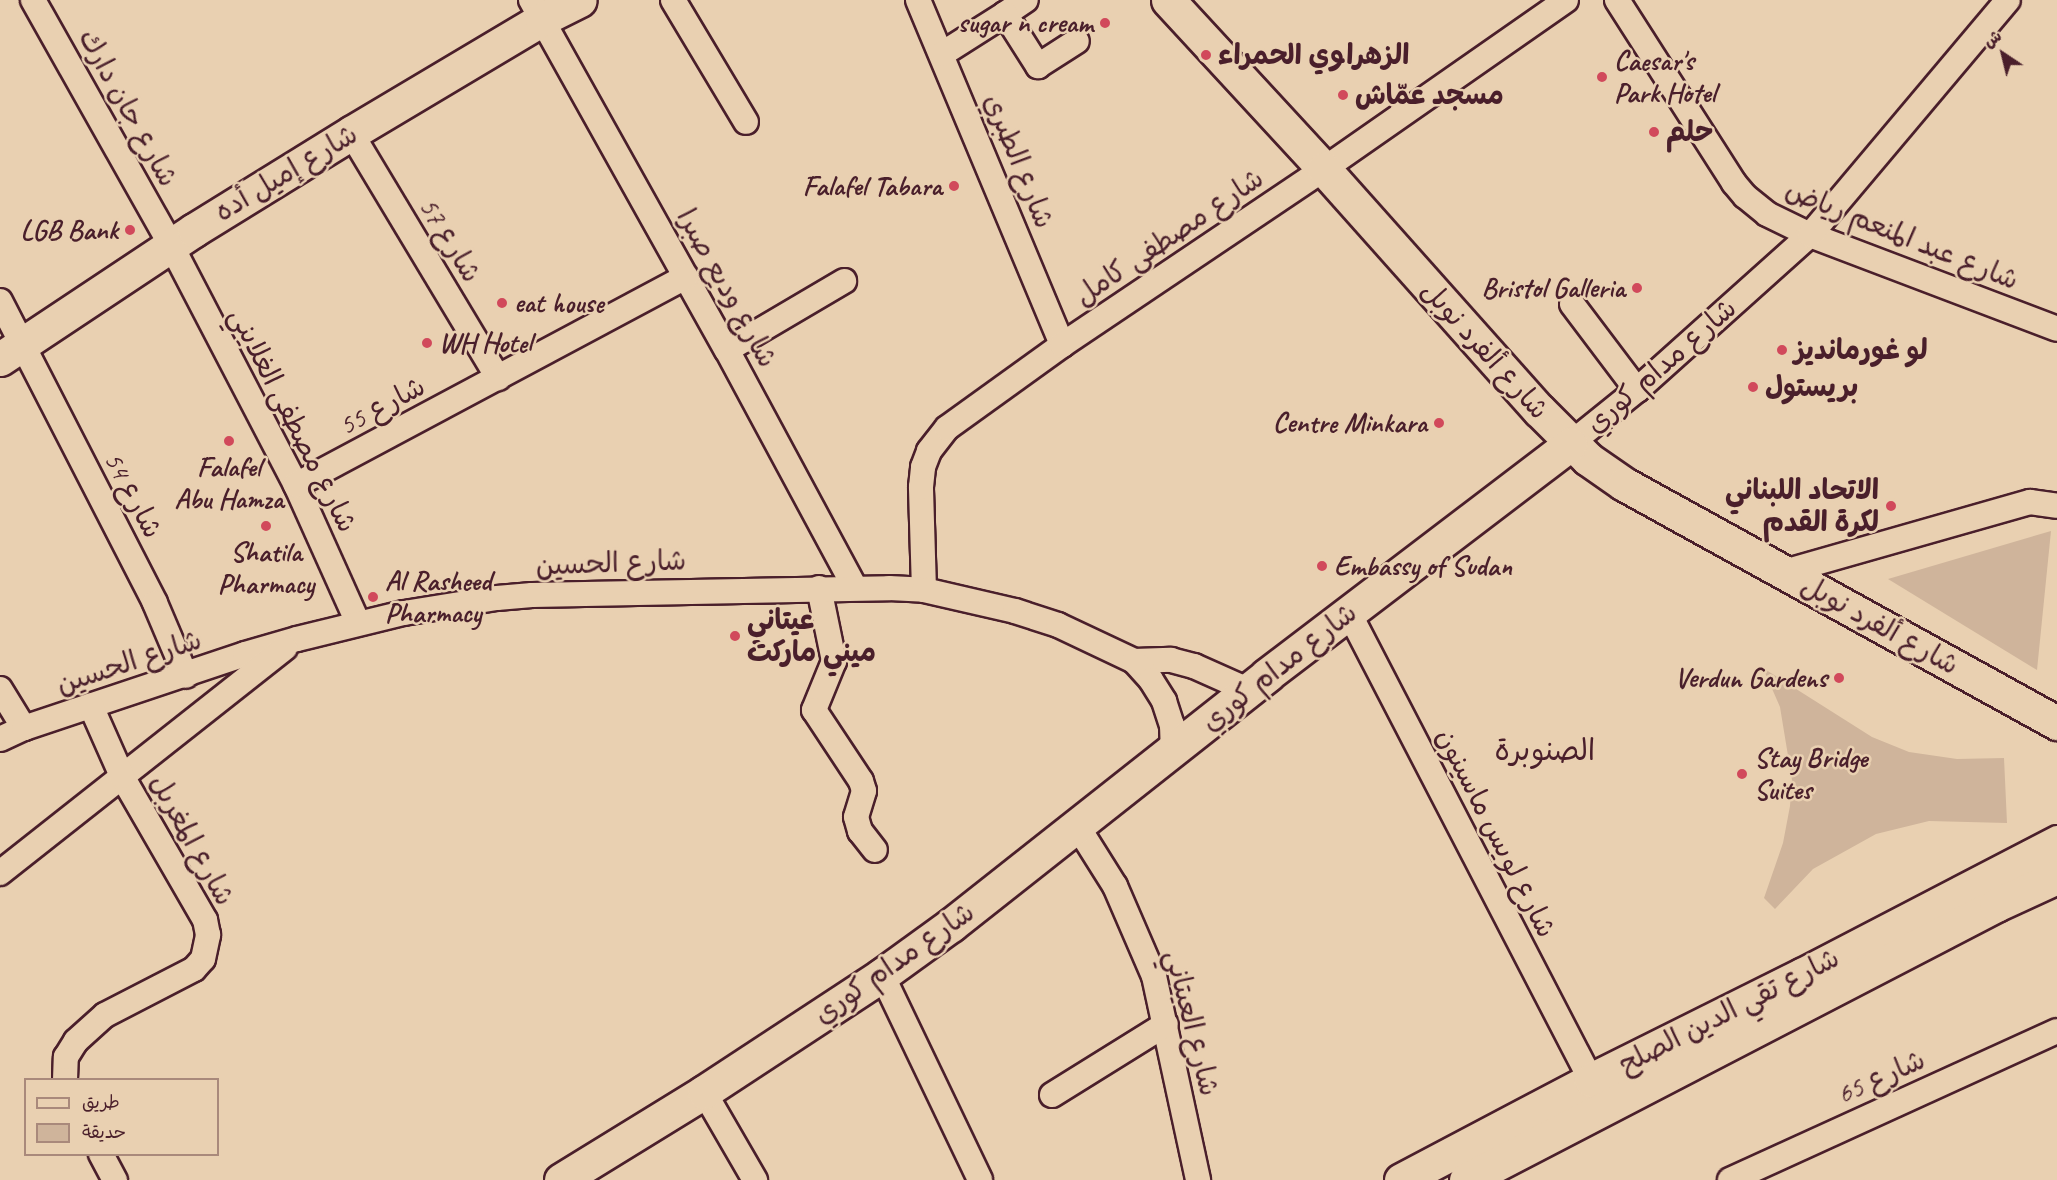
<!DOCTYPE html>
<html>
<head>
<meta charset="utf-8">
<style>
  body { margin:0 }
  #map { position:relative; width:2057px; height:1180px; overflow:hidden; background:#e9d0b1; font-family:Caveat,"Playpen Sans Arabic",sans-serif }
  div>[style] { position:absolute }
  .green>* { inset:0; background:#cfb49b }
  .roads { filter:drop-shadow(2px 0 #4a1f2b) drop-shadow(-2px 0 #4a1f2b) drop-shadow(0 2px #4a1f2b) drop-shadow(0 -2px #4a1f2b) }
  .street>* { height:24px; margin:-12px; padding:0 12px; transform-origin:12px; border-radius:12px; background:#e9d0b1 }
  .secondary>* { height:33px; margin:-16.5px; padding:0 16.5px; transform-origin:16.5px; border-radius:16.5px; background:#e9d0b1 }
  .dots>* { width:16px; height:16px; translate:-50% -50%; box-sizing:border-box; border:3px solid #e9d0b1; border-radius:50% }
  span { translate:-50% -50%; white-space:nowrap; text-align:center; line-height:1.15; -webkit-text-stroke:5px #e9d0b1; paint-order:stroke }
  .poi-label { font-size:28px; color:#4a1f2b; font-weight:700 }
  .right { translate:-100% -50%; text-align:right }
  .left { translate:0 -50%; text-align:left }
  .street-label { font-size:28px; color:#4a1f2b }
  .neighbourhood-label { font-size:30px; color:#4a1f2b }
  .legend { position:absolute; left:24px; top:1078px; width:195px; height:78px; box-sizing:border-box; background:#e9d0b1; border:2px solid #a9897b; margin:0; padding:8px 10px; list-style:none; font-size:18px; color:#4a1f2b }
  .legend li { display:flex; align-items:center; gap:12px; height:30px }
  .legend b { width:30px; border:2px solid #a9897b }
  .north { position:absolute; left:1973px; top:24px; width:60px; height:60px; -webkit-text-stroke:4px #e9d0b1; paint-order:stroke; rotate:325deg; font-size:16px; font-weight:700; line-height:24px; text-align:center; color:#4a1f2b }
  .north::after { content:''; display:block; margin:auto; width:21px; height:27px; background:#4a1f2b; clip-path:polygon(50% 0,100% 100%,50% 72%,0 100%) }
</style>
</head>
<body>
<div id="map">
  <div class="green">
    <i style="clip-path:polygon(2051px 531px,2037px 670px,1888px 579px)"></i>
    <i style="clip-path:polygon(1763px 668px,1872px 737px,1909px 752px,1957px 759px,2004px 758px,2007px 823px,1929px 821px,1876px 834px,1813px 869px,1775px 909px,1764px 898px,1783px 843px,1790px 806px,1792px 780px,1780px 707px)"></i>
  </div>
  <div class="roads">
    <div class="street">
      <i style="left:33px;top:0;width:281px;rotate:60.6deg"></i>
      <i style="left:171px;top:245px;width:271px;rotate:62.5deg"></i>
      <i style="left:296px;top:485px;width:151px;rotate:65.8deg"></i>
      <i style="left:531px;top:0;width:401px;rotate:60.8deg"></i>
      <i style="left:727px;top:350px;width:270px;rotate:61.7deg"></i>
      <i style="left:673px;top:0;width:142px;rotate:59.1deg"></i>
      <i style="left:918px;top:0;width:374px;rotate:67.3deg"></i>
      <i style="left:1617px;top:0;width:217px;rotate:57.4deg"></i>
      <i style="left:1734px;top:183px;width:17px;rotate:50deg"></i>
      <i style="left:1745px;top:196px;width:28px;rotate:39deg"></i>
      <i style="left:1767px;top:214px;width:48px;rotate:26deg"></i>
      <i style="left:1810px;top:235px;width:264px;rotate:20.8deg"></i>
      <i style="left:1005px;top:14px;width:25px;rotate:-34deg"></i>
      <i style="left:942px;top:54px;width:75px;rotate:-32.4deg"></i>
      <i style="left:1005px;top:14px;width:62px;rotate:57.6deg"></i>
      <i style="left:1038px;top:66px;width:46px;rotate:-32.7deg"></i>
      <i style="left:351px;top:133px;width:286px;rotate:59deg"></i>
      <i style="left:0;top:301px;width:339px;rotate:62.8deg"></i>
      <i style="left:155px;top:603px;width:79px;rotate:67deg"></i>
      <i style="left:1572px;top:304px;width:108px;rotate:52.9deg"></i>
      <i style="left:727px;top:350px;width:136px;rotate:-30.5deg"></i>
      <i style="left:1570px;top:444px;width:86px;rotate:-38.9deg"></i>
      <i style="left:1637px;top:390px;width:232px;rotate:-41.9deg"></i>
      <i style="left:1810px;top:235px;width:307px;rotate:-49.9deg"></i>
      <i style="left:296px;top:485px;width:442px;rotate:-28.1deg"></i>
      <i style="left:1784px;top:572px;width:256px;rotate:-15.9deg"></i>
      <i style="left:2030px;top:502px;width:27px;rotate:8deg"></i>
      <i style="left:819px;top:588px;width:75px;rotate:78.4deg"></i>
      <i style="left:834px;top:661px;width:53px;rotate:112.2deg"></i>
      <i style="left:814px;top:710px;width:85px;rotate:56.5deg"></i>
      <i style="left:861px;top:781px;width:10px;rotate:73deg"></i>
      <i style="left:864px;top:791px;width:27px;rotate:107deg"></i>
      <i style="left:856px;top:817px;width:15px;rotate:74deg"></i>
      <i style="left:860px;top:831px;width:24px;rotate:52deg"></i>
      <i style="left:924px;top:590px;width:103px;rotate:-91.7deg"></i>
      <i style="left:921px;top:487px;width:20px;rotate:-84deg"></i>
      <i style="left:923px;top:467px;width:17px;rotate:-69deg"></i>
      <i style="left:929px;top:451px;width:29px;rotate:-52deg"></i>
      <i style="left:947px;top:428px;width:142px;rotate:-35.8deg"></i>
      <i style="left:1062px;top:345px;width:316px;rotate:-33.9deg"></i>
      <i style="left:1324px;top:169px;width:295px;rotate:-34.9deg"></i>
      <i style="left:1349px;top:613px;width:526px;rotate:62.61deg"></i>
      <i style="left:1134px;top:661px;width:37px;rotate:-2deg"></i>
      <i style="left:1171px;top:660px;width:24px;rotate:15deg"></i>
      <i style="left:1194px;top:666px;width:59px;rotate:24deg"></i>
      <i style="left:0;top:689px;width:46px;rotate:58.4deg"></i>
      <i style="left:0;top:739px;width:26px;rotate:-25deg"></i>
      <i style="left:24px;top:728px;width:233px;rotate:-18.5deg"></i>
      <i style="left:245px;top:654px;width:54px;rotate:-16.1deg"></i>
      <i style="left:297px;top:639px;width:110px;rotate:-13.7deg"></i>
      <i style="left:404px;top:613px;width:94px;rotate:-9.2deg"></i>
      <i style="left:497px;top:598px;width:35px;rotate:-5deg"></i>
      <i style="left:532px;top:595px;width:357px;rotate:-1.1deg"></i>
      <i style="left:889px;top:588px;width:35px;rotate:3deg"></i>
      <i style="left:924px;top:590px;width:93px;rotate:13deg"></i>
      <i style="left:1015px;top:611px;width:45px;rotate:18deg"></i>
      <i style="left:1058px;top:625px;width:84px;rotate:25.3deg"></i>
      <i style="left:1134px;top:661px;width:25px;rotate:48deg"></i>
      <i style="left:1151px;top:680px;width:25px;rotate:58deg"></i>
      <i style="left:1164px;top:701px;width:25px;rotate:72deg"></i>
      <i style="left:1172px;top:725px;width:23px;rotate:88deg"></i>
      <i style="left:1076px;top:824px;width:73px;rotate:57.8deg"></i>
      <i style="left:1115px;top:886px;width:98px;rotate:66.6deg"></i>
      <i style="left:1154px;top:976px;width:209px;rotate:77.8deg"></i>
      <i style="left:0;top:873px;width:363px;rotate:-38.3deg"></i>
      <i style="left:882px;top:975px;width:227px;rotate:64.4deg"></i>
      <i style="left:65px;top:1080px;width:23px;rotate:-88deg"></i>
      <i style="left:66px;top:1057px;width:19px;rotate:-58deg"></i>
      <i style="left:76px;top:1041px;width:39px;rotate:-42deg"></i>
      <i style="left:105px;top:1015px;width:100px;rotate:-27.3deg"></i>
      <i style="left:194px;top:969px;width:13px;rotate:-48deg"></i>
      <i style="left:203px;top:959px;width:25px;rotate:-78deg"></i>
      <i style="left:208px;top:935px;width:15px;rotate:-101deg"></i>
      <i style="left:205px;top:920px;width:166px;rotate:-120deg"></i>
      <i style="left:122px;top:776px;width:77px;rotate:-113.9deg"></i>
      <i style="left:704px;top:1092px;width:102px;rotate:59.9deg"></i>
      <i style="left:1052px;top:1095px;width:134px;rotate:-31.9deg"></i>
      <i style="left:101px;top:1154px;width:30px;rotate:62deg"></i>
      <i style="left:1730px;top:1180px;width:359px;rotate:-24.5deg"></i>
    </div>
    <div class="secondary">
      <i style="left:1168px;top:0;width:230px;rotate:47.3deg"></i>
      <i style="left:1324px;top:169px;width:323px;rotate:48.3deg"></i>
      <i style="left:1539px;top:410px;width:69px;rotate:45deg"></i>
      <i style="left:1588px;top:459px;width:44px;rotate:34.8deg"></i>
      <i style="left:1624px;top:484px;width:495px;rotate:28.9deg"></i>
      <i style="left:0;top:359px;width:233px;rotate:-33.6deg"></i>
      <i style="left:194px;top:230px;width:185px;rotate:-31.7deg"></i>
      <i style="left:351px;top:133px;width:222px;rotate:-30.8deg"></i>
      <i style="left:542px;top:19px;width:42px;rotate:-26.6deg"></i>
      <i style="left:561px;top:1180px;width:168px;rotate:-31.6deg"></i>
      <i style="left:704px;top:1092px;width:213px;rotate:-33.3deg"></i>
      <i style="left:882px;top:975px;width:85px;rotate:-35.9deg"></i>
      <i style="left:951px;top:925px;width:403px;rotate:-38.3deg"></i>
      <i style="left:1267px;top:675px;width:381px;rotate:-37.3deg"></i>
      <i style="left:1401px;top:1180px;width:215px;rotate:-27.8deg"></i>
      <i style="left:1591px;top:1080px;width:236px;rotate:-26.5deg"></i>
      <i style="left:1802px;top:975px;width:288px;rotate:-27.5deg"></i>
      <i style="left:1466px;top:1180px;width:597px;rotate:-27.42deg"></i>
      <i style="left:1996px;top:905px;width:67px;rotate:-24.7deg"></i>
    </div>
  </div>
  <div class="dots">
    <i style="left:1105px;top:23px;background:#d1495b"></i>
    <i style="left:1206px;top:55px;background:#d1495b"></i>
    <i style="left:1602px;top:77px;background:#d1495b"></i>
    <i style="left:1343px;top:95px;background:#d1495b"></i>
    <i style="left:1654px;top:132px;background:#d1495b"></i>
    <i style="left:954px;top:186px;background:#d1495b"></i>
    <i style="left:130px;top:230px;background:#d1495b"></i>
    <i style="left:1637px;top:288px;background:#d1495b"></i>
    <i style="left:502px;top:303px;background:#d1495b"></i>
    <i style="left:427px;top:343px;background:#d1495b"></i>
    <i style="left:1782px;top:350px;background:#d1495b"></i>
    <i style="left:1753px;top:387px;background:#d1495b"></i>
    <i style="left:1439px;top:423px;background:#d1495b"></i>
    <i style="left:229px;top:441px;background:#d1495b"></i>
    <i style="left:1891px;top:506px;background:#d1495b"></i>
    <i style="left:266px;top:526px;background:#d1495b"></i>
    <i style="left:1322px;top:566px;background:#d1495b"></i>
    <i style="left:373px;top:597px;background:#d1495b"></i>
    <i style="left:735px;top:636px;background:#d1495b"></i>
    <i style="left:1839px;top:678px;background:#d1495b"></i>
    <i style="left:1742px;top:774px;background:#d1495b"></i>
  </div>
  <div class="poi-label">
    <span class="right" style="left:1093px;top:23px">sugar n cream</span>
    <span class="left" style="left:1218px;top:55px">الزهراوي الحمراء</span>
    <span class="left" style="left:1614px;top:77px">Caesar's<br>Park Hotel</span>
    <span class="left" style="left:1355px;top:95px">مسجد عمّاش</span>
    <span class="left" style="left:1666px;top:132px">حلم</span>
    <span class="right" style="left:942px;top:186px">Falafel Tabara</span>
    <span class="right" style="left:118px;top:230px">LGB Bank</span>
    <span class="right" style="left:1625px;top:288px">Bristol Galleria</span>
    <span class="left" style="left:514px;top:303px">eat house</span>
    <span class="left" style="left:439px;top:343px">WH Hotel</span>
    <span class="left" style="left:1794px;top:350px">لو غورمانديز</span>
    <span class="left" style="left:1765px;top:387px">بريستول</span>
    <span class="right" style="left:1427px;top:423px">Centre Minkara</span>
    <span style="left:229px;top:483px">Falafel<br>Abu Hamza</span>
    <span class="right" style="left:1879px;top:506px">الاتحاد اللبناني<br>لكرة القدم</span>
    <span style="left:266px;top:568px">Shatila<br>Pharmacy</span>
    <span class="left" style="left:1334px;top:566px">Embassy of Sudan</span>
    <span class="left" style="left:385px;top:597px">Al Rasheed<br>Pharmacy</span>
    <span class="left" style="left:747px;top:636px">عيتاني<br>ميني ماركت</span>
    <span class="right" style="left:1827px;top:678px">Verdun Gardens</span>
    <span class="left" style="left:1754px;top:774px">Stay Bridge<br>Suites</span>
  </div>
  <div class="street-label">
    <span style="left:128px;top:108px;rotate:61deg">شارع جان دارك</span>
    <span style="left:1019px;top:161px;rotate:68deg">شارع الطبري</span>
    <span style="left:286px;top:173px;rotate:-31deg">شارع إميل أده</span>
    <span style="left:1902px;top:235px;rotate:22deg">شارع عبد المنعم رياض</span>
    <span style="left:1169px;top:237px;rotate:-34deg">شارع مصطفى كامل</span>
    <span style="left:450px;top:240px;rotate:59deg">شارع 57</span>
    <span style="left:727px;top:288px;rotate:61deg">شارع وديع صبرا</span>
    <span style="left:1485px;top:350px;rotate:48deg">شارع ألفرد نوبل</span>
    <span style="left:1661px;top:366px;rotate:-41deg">شارع مدام كوري</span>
    <span style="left:382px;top:406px;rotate:-28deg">شارع 55</span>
    <span style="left:293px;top:420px;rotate:63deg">شارع مصطفى الغلايني</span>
    <span style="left:133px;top:495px;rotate:62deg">شارع 54</span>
    <span style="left:611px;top:563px;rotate:-2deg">شارع الحسين</span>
    <span style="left:1880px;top:625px;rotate:29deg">شارع ألفرد نوبل</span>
    <span style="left:129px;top:662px;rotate:-18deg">شارع الحسين</span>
    <span style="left:1279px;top:667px;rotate:-38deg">شارع مدام كوري</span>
    <span style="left:1496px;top:833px;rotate:63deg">شارع لويس ماسينون</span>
    <span style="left:192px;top:840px;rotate:61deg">شارع المغربل</span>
    <span style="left:894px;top:963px;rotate:-35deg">شارع مدام كوري</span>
    <span style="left:1729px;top:1011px;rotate:-27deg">شارع تقي الدين الصلح</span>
    <span style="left:1192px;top:1023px;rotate:76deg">شارع العيتاني</span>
    <span style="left:1881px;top:1077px;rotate:-24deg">شارع 65</span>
  </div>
  <div class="neighbourhood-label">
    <span style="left:1545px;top:750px">الصنوبرة</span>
  </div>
  <ul class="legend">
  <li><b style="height:8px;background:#e9d0b1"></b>طريق</li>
  <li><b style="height:16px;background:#cfb49b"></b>حديقة</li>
  </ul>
  <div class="north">ش</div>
</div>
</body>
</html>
